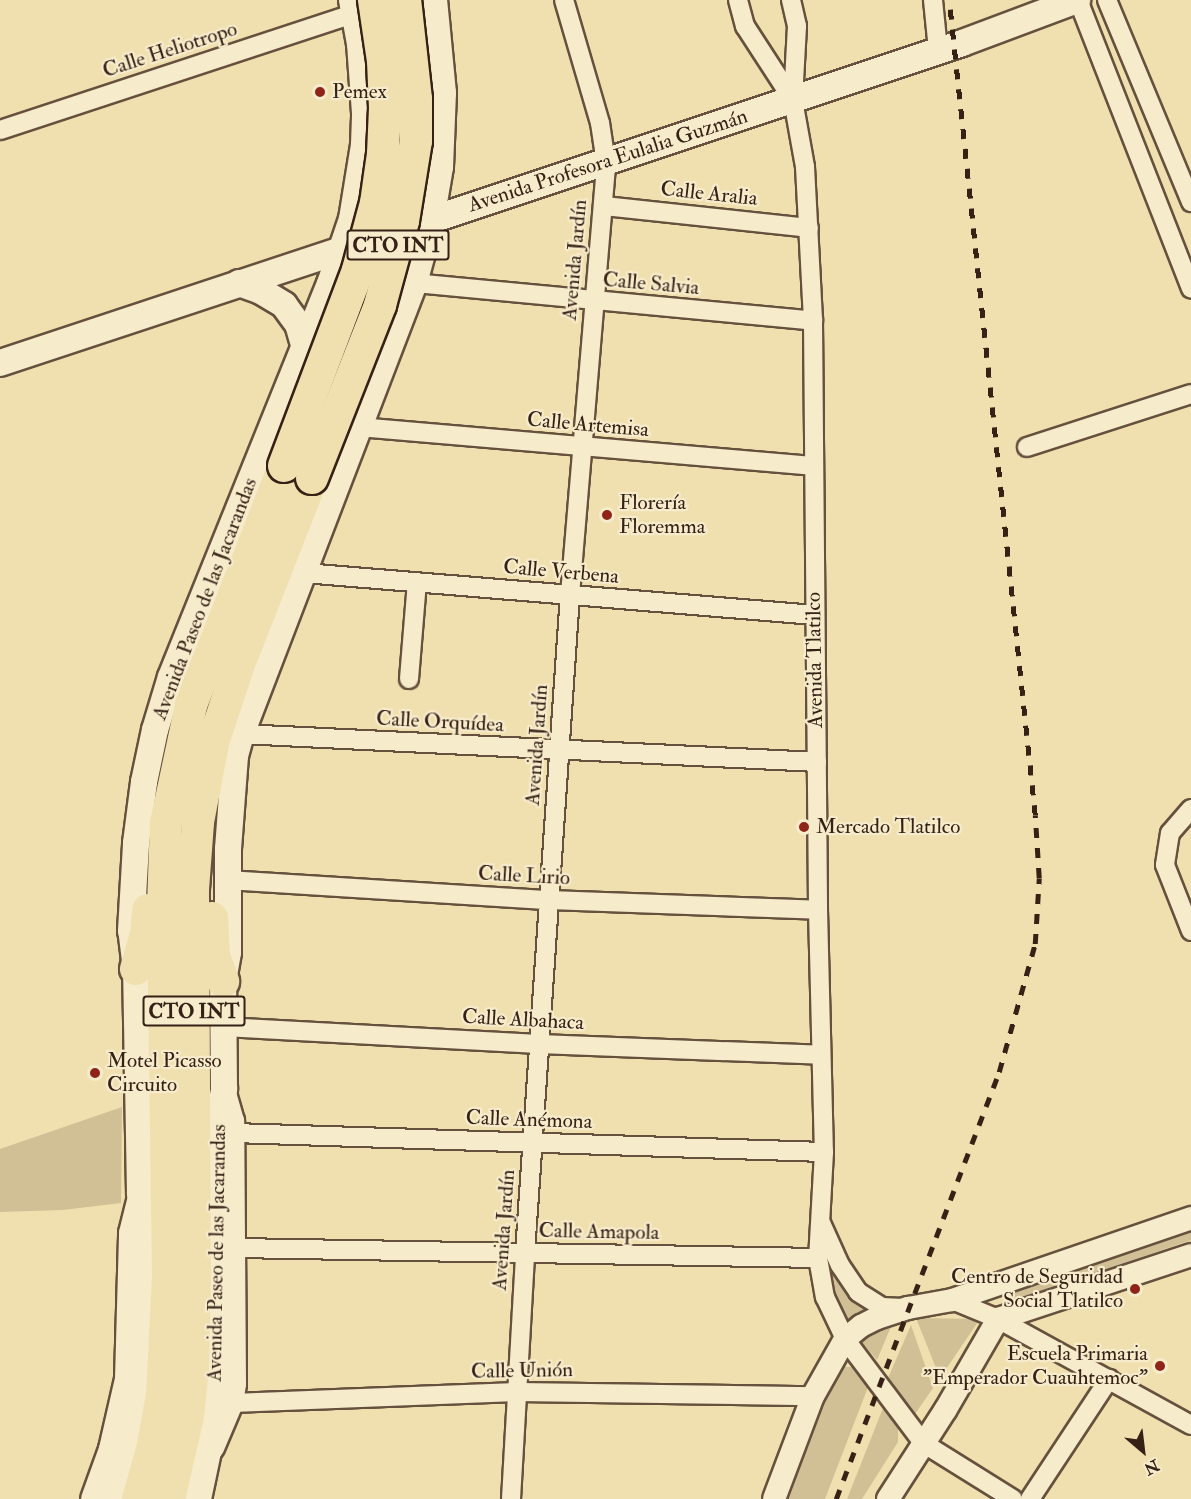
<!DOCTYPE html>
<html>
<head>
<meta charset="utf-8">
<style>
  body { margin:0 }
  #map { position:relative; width:1191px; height:1499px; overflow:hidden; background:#f1e0af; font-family:"IM FELL Double Pica",serif }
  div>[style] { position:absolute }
  .green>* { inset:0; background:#d1c095 }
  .roads { filter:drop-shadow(2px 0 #65513d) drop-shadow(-2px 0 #65513d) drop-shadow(0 2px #65513d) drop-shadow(0 -2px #65513d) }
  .minor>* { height:18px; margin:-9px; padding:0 9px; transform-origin:9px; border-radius:9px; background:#f6ebcb }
  .tertiary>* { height:22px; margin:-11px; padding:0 11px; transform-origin:11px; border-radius:11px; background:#f6ebcb }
  .secondary>* { height:26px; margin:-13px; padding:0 13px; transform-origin:13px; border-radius:13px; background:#f6ebcb }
  .motorway>* { height:32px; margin:-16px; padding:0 16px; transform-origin:16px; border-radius:16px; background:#f1e0af }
  .rail>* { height:4.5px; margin-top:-2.25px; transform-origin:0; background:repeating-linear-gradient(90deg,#362117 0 10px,transparent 0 20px) }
  .bridges { filter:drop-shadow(2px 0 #362117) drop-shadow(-2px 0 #362117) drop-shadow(0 2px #362117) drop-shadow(0 -2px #362117) }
  .motorway-bridge>* { height:32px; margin:-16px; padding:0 16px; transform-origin:16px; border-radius:16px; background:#f1e0af }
  .dots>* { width:16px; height:16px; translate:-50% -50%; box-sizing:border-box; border:3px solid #f6ebcb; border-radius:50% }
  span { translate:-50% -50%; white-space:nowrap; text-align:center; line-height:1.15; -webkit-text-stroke:4.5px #f6ebcb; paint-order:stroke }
  .shield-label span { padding:2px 4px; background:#f6ebcb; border:2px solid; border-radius:4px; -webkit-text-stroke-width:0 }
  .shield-label { font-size:20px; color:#362117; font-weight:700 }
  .street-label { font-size:21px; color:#362117 }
  .poi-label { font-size:21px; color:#362117 }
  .left { translate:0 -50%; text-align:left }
  .right { translate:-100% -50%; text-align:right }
  .north { position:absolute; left:1113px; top:1421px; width:60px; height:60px; -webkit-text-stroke:4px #f6ebcb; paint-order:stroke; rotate:152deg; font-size:16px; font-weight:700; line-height:24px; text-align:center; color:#362117 }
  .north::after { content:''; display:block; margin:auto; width:21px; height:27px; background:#362117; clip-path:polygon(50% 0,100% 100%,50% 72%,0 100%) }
</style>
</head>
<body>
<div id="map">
  <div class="green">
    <div style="clip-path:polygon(122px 1107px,121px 1203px,63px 1210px,0 1212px,0 1149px)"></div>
    <div style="clip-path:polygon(1191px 1227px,1191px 1240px,1014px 1301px,992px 1292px)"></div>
    <div style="clip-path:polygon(827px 1255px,848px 1290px,870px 1314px,851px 1325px,834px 1291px)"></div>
    <div style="clip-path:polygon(916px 1318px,980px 1319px,940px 1378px)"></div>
    <div style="clip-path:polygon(893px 1322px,877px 1360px,859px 1339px)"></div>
    <div style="clip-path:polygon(911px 1325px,933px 1388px,913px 1417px,888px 1378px)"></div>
    <div style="clip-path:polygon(843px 1367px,858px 1367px,870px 1382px,825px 1499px,787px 1499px,832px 1381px)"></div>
    <div style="clip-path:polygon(885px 1403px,898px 1420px,898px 1442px,862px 1499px,847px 1499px)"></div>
  </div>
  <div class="roads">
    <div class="minor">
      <div style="left:738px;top:0;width:27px;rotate:75deg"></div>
      <div style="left:745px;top:26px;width:88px;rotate:57deg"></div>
      <div style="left:791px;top:0;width:27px;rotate:77deg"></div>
      <div style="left:797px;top:26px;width:74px;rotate:93.1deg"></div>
      <div style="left:793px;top:100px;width:68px;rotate:79.8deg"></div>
      <div style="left:805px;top:167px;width:154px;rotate:87deg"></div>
      <div style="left:813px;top:321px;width:589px;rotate:89.51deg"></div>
      <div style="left:818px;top:910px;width:242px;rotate:88.6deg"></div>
      <div style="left:824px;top:1152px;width:106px;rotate:93.2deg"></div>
      <div style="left:818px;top:1258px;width:40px;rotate:80deg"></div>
      <div style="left:825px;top:1297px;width:47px;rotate:64.5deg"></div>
      <div style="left:845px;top:1339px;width:130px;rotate:53.1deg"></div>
      <div style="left:923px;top:1443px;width:106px;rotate:31.9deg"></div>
      <div style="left:933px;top:0;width:50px;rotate:84.3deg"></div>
      <div style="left:1078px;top:0;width:310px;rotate:68.6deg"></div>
      <div style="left:1107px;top:0;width:219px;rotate:67.4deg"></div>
      <div style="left:0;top:130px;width:374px;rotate:-18.2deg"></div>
      <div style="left:604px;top:206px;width:206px;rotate:6.1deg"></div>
      <div style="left:414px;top:283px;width:401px;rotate:5.4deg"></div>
      <div style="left:359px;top:427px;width:455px;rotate:4.9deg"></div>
      <div style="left:1027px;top:447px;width:172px;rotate:-17.9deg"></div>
      <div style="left:304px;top:573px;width:513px;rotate:4.7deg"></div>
      <div style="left:409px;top:679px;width:97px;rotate:-85.3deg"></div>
      <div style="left:241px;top:734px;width:577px;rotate:2.78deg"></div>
      <div style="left:1191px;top:809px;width:32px;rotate:131deg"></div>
      <div style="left:1170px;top:833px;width:32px;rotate:99deg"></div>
      <div style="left:1165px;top:865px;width:71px;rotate:68.5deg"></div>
      <div style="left:227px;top:880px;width:323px;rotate:3.6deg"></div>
      <div style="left:549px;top:900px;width:269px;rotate:2.1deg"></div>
      <div style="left:224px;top:1027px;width:315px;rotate:3.1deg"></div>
      <div style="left:539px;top:1044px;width:282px;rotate:2.2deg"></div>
      <div style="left:233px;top:1133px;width:591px;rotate:1.84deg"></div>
      <div style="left:821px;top:1223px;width:46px;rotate:65.7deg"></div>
      <div style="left:840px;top:1265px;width:32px;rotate:56deg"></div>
      <div style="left:858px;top:1292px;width:28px;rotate:32deg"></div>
      <div style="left:882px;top:1307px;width:21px;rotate:3deg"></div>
      <div style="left:235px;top:1248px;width:583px;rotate:0.98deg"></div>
      <div style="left:952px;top:1300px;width:50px;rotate:22.4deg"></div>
      <div style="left:998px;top:1319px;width:220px;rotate:28.8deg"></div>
      <div style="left:232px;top:1403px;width:285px;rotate:-2.2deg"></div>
      <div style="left:517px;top:1392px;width:296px;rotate:0.8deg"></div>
      <div style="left:511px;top:1499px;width:246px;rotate:-86.7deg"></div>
      <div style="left:525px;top:1253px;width:660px;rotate:-86.09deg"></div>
      <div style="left:570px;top:595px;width:433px;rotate:-85.2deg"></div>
      <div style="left:606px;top:163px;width:40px;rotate:-98.5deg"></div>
      <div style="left:600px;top:123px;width:128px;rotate:-106.3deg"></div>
      <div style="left:1030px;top:1499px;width:144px;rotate:-56.6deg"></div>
    </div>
    <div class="tertiary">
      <div style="left:213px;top:1448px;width:49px;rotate:-67.1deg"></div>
      <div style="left:232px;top:1403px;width:19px;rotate:-81deg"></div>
      <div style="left:235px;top:1384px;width:263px;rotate:-90.4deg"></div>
      <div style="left:233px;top:1121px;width:33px;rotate:-106deg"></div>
      <div style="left:92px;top:1499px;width:53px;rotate:-70.2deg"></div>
      <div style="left:110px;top:1449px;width:72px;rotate:-77.1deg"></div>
      <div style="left:126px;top:1379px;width:146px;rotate:-88.4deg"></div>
      <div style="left:130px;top:1233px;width:41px;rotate:-76deg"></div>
      <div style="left:774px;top:1499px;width:110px;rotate:-69.3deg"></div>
      <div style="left:813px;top:1396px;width:65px;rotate:-60.7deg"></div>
      <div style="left:845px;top:1339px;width:21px;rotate:-39deg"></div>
      <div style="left:861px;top:1326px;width:18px;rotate:-27deg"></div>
      <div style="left:877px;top:1318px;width:33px;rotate:-18deg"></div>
      <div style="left:908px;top:1308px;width:45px;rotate:-10.3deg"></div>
      <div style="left:952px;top:1300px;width:253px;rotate:-18.9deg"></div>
      <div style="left:888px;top:1499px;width:107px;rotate:-57.2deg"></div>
      <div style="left:946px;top:1409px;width:104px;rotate:-60deg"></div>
      <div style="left:998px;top:1319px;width:203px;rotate:-18.3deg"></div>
    </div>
    <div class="secondary">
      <div style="left:419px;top:224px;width:572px;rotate:-18.43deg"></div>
      <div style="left:962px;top:43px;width:123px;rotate:-20.5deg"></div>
      <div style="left:239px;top:283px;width:23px;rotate:20deg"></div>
      <div style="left:261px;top:291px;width:27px;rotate:31deg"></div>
      <div style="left:284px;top:305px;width:24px;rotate:54deg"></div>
      <div style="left:298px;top:324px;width:25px;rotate:74deg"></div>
      <div style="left:0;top:363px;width:372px;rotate:-18.3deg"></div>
      <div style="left:110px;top:1499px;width:83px;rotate:-74deg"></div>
      <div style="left:133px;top:1419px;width:38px;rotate:-79deg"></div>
      <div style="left:140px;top:1382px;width:48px;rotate:-84.1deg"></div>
      <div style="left:145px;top:1334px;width:103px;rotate:-88.3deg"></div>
      <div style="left:148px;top:1231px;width:39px;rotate:-102deg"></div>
      <div style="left:140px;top:1193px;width:224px;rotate:-91deg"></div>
      <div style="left:136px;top:969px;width:38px;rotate:-97deg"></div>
      <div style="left:131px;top:931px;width:88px;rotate:-86.7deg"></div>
      <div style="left:136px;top:843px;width:62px;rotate:-82.5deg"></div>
      <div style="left:144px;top:782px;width:53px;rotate:-78.1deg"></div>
      <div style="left:155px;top:730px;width:55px;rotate:-73.2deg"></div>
      <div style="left:171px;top:677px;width:424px;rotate:-68deg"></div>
      <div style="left:330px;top:284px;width:69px;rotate:-71.3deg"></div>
      <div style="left:352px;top:219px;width:75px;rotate:-80.8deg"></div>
      <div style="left:364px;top:145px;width:32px;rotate:-88deg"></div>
      <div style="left:365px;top:113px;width:69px;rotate:-94.1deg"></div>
      <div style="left:360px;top:44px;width:45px;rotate:-100.3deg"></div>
      <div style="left:198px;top:1499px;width:53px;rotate:-78.1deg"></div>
      <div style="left:209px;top:1447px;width:58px;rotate:-83.1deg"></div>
      <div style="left:216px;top:1389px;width:67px;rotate:-87.4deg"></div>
      <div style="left:219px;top:1322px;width:201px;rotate:-90.3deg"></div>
      <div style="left:218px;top:1121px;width:33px;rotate:-79deg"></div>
      <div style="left:224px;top:1089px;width:108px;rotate:-90.5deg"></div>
      <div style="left:223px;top:981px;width:29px;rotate:-80deg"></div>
      <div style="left:228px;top:952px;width:103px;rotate:-90deg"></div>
      <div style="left:228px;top:849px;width:93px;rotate:-85.7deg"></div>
      <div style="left:235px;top:756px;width:23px;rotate:-75deg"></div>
      <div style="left:241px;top:734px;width:483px;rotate:-69deg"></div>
      <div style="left:414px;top:283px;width:65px;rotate:-74.9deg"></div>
      <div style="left:431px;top:220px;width:54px;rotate:-80.4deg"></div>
      <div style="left:440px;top:167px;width:74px;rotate:-87.7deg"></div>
      <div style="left:443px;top:93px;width:93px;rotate:-95.5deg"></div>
    </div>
    <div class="motorway">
      <div style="left:212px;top:918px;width:38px;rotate:87deg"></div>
      <div style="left:214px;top:956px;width:27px;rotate:70deg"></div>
      <div style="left:136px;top:969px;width:35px;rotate:-74deg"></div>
      <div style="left:146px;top:935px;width:25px;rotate:-85deg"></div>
      <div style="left:138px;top:1499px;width:51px;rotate:-74.1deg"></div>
      <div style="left:152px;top:1450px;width:56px;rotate:-79.7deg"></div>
      <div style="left:162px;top:1395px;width:118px;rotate:-87.1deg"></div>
      <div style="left:168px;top:1277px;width:370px;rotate:-90.8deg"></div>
      <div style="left:163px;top:907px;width:84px;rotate:-88deg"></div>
      <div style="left:166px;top:823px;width:121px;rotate:-78deg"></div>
      <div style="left:191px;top:705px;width:256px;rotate:-68.7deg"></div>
      <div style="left:169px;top:1499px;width:85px;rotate:-77.1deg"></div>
      <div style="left:188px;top:1416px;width:48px;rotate:-84.1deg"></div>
      <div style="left:193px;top:1368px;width:86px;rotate:-88.7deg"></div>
      <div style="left:195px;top:1282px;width:393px;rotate:-90.3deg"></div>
      <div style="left:193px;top:889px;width:67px;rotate:-85.7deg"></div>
      <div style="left:198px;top:822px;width:80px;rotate:-79.2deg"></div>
      <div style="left:213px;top:743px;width:80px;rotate:-71.8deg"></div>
      <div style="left:238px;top:667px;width:203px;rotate:-68.6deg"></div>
    </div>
  </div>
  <div class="rail">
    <div style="left:836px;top:1499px;width:457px;rotate:-69.1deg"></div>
    <div style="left:999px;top:1072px;width:133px;rotate:-74.3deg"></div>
    <div style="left:1035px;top:944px;width:66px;rotate:-86.5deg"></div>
    <div style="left:1039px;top:878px;width:63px;rotate:-93.6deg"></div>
    <div style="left:1035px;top:815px;width:820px;rotate:-96.02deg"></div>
  </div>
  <div class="bridges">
    <div class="motorway-bridge">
      <div style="left:284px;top:466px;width:210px;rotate:-69.3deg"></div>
      <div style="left:358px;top:270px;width:69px;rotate:-75deg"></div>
      <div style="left:376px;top:203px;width:49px;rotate:-81.9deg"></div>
      <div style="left:383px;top:154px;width:46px;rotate:-87.5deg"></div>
      <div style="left:385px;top:108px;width:47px;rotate:-92.4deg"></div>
      <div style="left:383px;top:61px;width:62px;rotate:-98.4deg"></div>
      <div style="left:312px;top:478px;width:186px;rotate:-68.5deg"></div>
      <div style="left:380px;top:305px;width:87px;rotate:-74.7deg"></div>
      <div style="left:403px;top:221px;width:81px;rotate:-80.8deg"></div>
      <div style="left:416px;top:141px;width:42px;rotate:-90deg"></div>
      <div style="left:416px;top:99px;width:100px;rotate:-96.3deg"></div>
    </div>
  </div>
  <div class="dots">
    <div style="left:320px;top:92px;background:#8f2418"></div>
    <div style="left:607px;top:515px;background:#8f2418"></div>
    <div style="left:804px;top:827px;background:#8f2418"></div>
    <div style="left:95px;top:1073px;background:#8f2418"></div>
    <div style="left:1135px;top:1289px;background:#8f2418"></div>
    <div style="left:1160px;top:1366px;background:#8f2418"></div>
  </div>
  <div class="shield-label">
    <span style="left:398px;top:245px">CTO INT</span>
    <span style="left:194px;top:1011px">CTO INT</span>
  </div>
  <div class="street-label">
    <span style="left:170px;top:50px;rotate:-18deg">Calle Heliotropo</span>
    <span style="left:608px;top:161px;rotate:-18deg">Avenida Profesora Eulalia Guzmán</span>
    <span style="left:709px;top:194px;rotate:6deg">Calle Aralia</span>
    <span style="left:575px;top:260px;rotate:-85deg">Avenida Jardín</span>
    <span style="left:651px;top:284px;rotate:5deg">Calle Salvia</span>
    <span style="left:588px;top:425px;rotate:5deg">Calle Artemisa</span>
    <span style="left:561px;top:572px;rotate:5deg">Calle Verbena</span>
    <span style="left:205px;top:599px;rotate:-69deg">Avenida Paseo de las Jacarandas</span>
    <span style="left:815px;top:660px;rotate:-91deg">Avenida Tlatilco</span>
    <span style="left:440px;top:722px;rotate:3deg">Calle Orquídea</span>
    <span style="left:537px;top:745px;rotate:-86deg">Avenida Jardín</span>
    <span style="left:524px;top:876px;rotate:3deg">Calle Lirio</span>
    <span style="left:523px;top:1020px;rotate:3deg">Calle Albahaca</span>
    <span style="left:529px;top:1120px;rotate:2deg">Calle Anémona</span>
    <span style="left:504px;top:1230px;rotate:-86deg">Avenida Jardín</span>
    <span style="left:599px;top:1232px;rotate:1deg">Calle Amapola</span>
    <span style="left:217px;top:1253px;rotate:-89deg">Avenida Paseo de las Jacarandas</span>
    <span style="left:522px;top:1371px;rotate:-1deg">Calle Unión</span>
  </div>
  <div class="poi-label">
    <span class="left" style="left:332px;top:92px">Pemex</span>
    <span class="left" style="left:619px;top:515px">Florería<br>Floremma</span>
    <span class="left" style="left:816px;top:827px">Mercado Tlatilco</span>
    <span class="left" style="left:107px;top:1073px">Motel Picasso<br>Circuito</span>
    <span class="right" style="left:1123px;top:1289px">Centro de Seguridad<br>Social Tlatilco</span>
    <span class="right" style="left:1148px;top:1366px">Escuela Primaria<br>"Emperador Cuauhtemoc"</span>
  </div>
  <div class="north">N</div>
</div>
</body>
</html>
